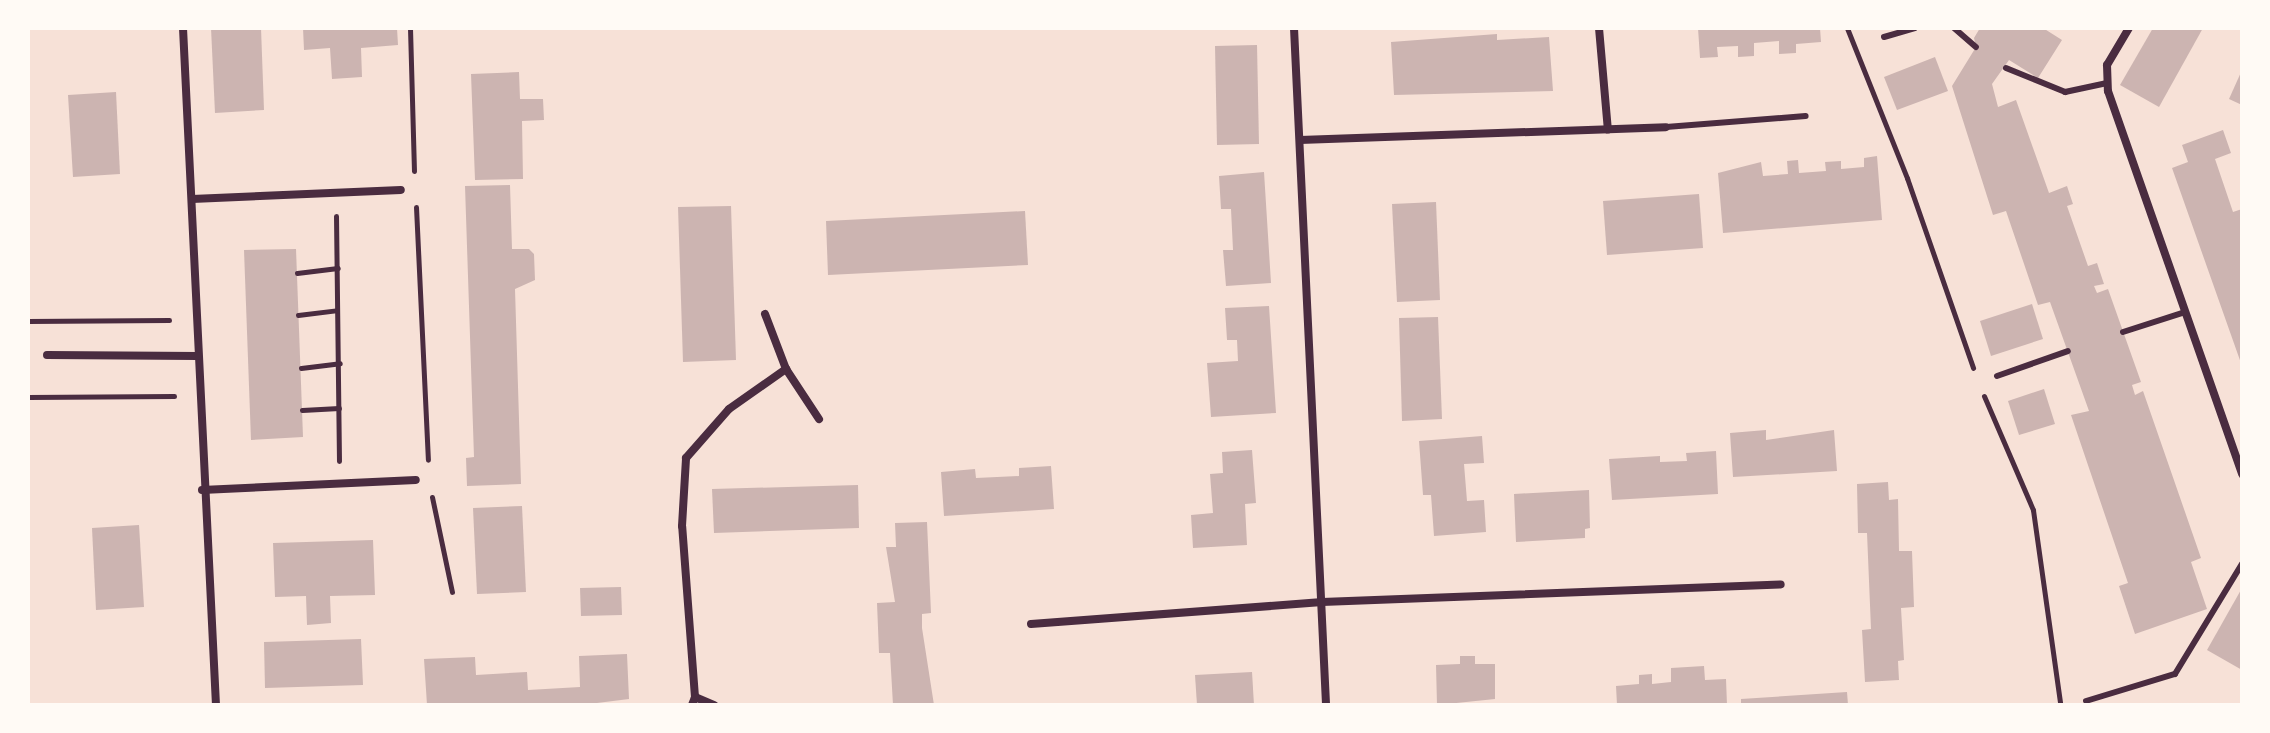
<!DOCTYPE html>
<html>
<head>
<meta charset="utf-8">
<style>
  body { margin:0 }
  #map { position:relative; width:2270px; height:733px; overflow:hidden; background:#f7e1d7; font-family:"PT Sans Narrow",sans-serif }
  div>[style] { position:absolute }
  .building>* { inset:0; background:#ccb4b1 }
  .path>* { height:5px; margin:-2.5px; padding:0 2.5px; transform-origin:2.5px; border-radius:2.5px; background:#4a2c40 }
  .service>* { height:6px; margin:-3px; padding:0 3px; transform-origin:3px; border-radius:3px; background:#4a2c40 }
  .minor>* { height:8px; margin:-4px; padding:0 4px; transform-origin:4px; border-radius:4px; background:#4a2c40 }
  span { translate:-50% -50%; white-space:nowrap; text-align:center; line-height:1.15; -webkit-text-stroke:7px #fffaf5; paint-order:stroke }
  .frame { position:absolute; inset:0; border:30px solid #fffaf5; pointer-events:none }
</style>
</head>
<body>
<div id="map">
  <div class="building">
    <div style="clip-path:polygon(211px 28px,261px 28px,264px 110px,215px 113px)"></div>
    <div style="clip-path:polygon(303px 28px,397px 28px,398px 45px,361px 48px,362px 77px,332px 79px,330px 48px,304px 50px)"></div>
    <div style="clip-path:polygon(1698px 28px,1820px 28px,1821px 42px,1796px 44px,1796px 53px,1779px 54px,1779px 41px,1754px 43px,1754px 56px,1738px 57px,1738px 46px,1717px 47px,1718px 57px,1700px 58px)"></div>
    <div style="clip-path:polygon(1980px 28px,2043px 28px,2062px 40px,2038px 78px,2009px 60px,1992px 84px,1998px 107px,2016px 100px,2049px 193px,2067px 186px,2073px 204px,2067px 206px,2088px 266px,2097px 263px,2104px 284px,2094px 286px,2097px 293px,2108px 289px,2141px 382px,2132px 385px,2135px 395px,2143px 391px,2201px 558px,2191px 562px,2207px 609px,2135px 634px,2119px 586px,2128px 583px,2071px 415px,2089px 411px,2050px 302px,2038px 305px,2006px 211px,1993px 215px,1952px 86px,1976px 47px,1974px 38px)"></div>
    <div style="clip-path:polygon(2153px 28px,2203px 28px,2159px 107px,2120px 85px)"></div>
    <div style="clip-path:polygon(1497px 34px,1497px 40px,1549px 37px,1553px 91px,1394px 95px,1391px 42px)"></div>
    <div style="clip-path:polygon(1257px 45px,1259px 144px,1217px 145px,1215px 46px)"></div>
    <div style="clip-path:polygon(1935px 57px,1948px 91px,1897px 110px,1884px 77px)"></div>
    <div style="clip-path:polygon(2242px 70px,2242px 105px,2229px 99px)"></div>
    <div style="clip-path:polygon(519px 72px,520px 99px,543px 99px,544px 120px,522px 121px,523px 179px,475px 180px,471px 74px)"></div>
    <div style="clip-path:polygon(116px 92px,120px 174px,73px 177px,68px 95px)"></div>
    <div style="clip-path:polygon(2223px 130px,2231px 153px,2215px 159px,2233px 212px,2242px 209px,2242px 366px,2172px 168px,2188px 162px,2182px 145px)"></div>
    <div style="clip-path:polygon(1877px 156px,1882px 220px,1723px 233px,1718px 173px,1761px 162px,1763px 176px,1788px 174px,1787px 161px,1798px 160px,1799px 173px,1826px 171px,1825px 162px,1841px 161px,1841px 169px,1864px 167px,1864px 158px)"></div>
    <div style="clip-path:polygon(1264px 172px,1271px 283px,1226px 286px,1223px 250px,1233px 250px,1231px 209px,1221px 209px,1219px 176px)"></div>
    <div style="clip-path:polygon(510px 185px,512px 249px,529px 249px,534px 254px,535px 280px,515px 289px,521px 484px,467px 486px,466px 458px,474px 457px,465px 186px)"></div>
    <div style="clip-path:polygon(1699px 194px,1703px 248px,1607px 255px,1603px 201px)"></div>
    <div style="clip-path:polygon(1436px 202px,1440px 300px,1397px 302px,1392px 204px)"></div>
    <div style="clip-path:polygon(731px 206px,736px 360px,683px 362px,678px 207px)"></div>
    <div style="clip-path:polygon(1025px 211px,1028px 265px,828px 275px,826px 221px)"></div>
    <div style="clip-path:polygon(296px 249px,303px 437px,251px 440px,244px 250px)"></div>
    <div style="clip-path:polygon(2032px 304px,2043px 339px,1991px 356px,1980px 321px)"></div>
    <div style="clip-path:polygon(1269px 306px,1276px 413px,1211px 417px,1207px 363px,1238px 361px,1237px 340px,1227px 340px,1225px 308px)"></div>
    <div style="clip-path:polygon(1438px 317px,1442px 419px,1402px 421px,1399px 318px)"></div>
    <div style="clip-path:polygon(2044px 389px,2055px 424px,2019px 435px,2008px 401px)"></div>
    <div style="clip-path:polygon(1766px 430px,1766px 440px,1834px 430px,1837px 471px,1733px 477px,1730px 433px)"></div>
    <div style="clip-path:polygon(1482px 436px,1484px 463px,1464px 464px,1467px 501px,1484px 500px,1486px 532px,1434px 536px,1431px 495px,1423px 495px,1419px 441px)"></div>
    <div style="clip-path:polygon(1252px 450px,1256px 503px,1245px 504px,1247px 545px,1193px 548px,1191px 515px,1213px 513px,1210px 474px,1223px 473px,1222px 452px)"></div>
    <div style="clip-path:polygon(1716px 451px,1718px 494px,1612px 500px,1609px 459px,1660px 456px,1660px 462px,1687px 461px,1686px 453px)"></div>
    <div style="clip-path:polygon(1051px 466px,1054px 509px,944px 516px,941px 472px,975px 469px,976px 478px,1019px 476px,1019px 468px)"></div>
    <div style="clip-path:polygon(1888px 482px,1889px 500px,1898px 499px,1899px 551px,1912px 551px,1914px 607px,1901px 608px,1904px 660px,1898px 661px,1899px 680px,1865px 682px,1862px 630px,1871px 629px,1867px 533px,1858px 533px,1857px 484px)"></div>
    <div style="clip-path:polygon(858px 485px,859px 528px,714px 533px,712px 489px)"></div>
    <div style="clip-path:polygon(1589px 490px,1590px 528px,1585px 529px,1585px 538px,1516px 542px,1514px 494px)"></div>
    <div style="clip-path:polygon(522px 506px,526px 592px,477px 594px,473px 508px)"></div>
    <div style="clip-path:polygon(927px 522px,931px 613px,922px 614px,922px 628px,934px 705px,893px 705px,890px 653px,879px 653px,877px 603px,895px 602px,886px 547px,896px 547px,895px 523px)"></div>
    <div style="clip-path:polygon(139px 525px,144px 607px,96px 610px,92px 528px)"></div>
    <div style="clip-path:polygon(373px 540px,375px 595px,330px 596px,331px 623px,307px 625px,306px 596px,275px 597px,273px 543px)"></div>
    <div style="clip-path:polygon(621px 587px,622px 615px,581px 616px,580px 588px)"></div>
    <div style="clip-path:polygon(2242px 588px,2242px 670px,2207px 650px)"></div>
    <div style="clip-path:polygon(361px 639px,363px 685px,265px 688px,264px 642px)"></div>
    <div style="clip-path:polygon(627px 654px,629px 699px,581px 705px,427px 705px,424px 659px,475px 657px,476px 675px,527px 672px,528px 690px,580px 687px,579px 656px)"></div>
    <div style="clip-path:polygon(1460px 656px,1475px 656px,1475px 664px,1495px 664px,1495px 699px,1437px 705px,1436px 665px,1460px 664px)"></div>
    <div style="clip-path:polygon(1704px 666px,1705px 680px,1726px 679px,1727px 705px,1617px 705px,1616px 686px,1639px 684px,1639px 675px,1652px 674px,1652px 684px,1671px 682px,1671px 668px)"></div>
    <div style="clip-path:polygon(1252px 672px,1254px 705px,1197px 705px,1195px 675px)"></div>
    <div style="clip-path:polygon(1847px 692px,1848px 705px,1741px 705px,1741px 699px)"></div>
  </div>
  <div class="path">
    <div style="left:410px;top:28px;width:143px;rotate:88.4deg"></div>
    <div style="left:1847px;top:28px;width:162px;rotate:68.2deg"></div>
    <div style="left:1907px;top:178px;width:201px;rotate:70.8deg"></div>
    <div style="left:416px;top:207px;width:253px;rotate:87.3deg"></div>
    <div style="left:336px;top:216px;width:245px;rotate:89.3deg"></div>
    <div style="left:297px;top:273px;width:41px;rotate:-7deg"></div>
    <div style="left:298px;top:315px;width:38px;rotate:-7deg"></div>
    <div style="left:28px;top:321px;width:141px;rotate:-0.4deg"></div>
    <div style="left:301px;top:368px;width:39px;rotate:-7deg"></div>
    <div style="left:1984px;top:396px;width:124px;rotate:66.7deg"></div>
    <div style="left:2033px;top:510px;width:194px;rotate:82deg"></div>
    <div style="left:28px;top:397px;width:146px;rotate:-0.4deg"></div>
    <div style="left:302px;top:410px;width:37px;rotate:-3deg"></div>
    <div style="left:432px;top:497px;width:97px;rotate:78.1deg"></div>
  </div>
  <div class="service">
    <div style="left:1954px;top:28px;width:29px;rotate:41deg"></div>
    <div style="left:1884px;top:37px;width:32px;rotate:-16deg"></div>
    <div style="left:2006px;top:68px;width:64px;rotate:22.1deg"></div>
    <div style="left:2065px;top:92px;width:43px;rotate:-12.1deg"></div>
    <div style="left:1666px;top:127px;width:140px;rotate:-4.5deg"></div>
    <div style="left:2123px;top:332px;width:65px;rotate:-17.9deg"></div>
    <div style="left:1997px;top:376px;width:75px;rotate:-19.4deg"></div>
    <div style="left:2086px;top:701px;width:93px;rotate:-16.9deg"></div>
    <div style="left:2175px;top:674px;width:129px;rotate:-58.7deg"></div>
  </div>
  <div class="minor">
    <div style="left:183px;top:28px;width:678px;rotate:87.21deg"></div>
    <div style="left:1294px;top:28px;width:678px;rotate:87.29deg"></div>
    <div style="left:1599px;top:28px;width:102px;rotate:85deg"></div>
    <div style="left:2129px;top:28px;width:43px;rotate:120.7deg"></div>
    <div style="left:2107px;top:65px;width:26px;rotate:88deg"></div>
    <div style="left:2108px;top:91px;width:406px;rotate:70.7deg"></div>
    <div style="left:1300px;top:140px;width:366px;rotate:-2deg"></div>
    <div style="left:192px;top:199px;width:209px;rotate:-2.5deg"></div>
    <div style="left:765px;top:314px;width:59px;rotate:69.1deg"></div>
    <div style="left:786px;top:369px;width:60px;rotate:56.6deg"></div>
    <div style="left:47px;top:355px;width:151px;rotate:0.4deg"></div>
    <div style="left:202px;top:490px;width:214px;rotate:-2.7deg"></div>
    <div style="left:1031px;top:624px;width:292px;rotate:-4.3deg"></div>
    <div style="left:1322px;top:602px;width:459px;rotate:-2.2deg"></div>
    <div style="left:695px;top:697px;width:21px;rotate:23deg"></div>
    <div style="left:692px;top:705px;width:9px;rotate:-69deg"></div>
    <div style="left:695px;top:697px;width:171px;rotate:-94.3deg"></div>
    <div style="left:682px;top:526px;width:68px;rotate:-86.6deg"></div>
    <div style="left:686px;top:458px;width:65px;rotate:-48.7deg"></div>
    <div style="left:729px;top:409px;width:70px;rotate:-35.1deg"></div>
  </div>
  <div class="frame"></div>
</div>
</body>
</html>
